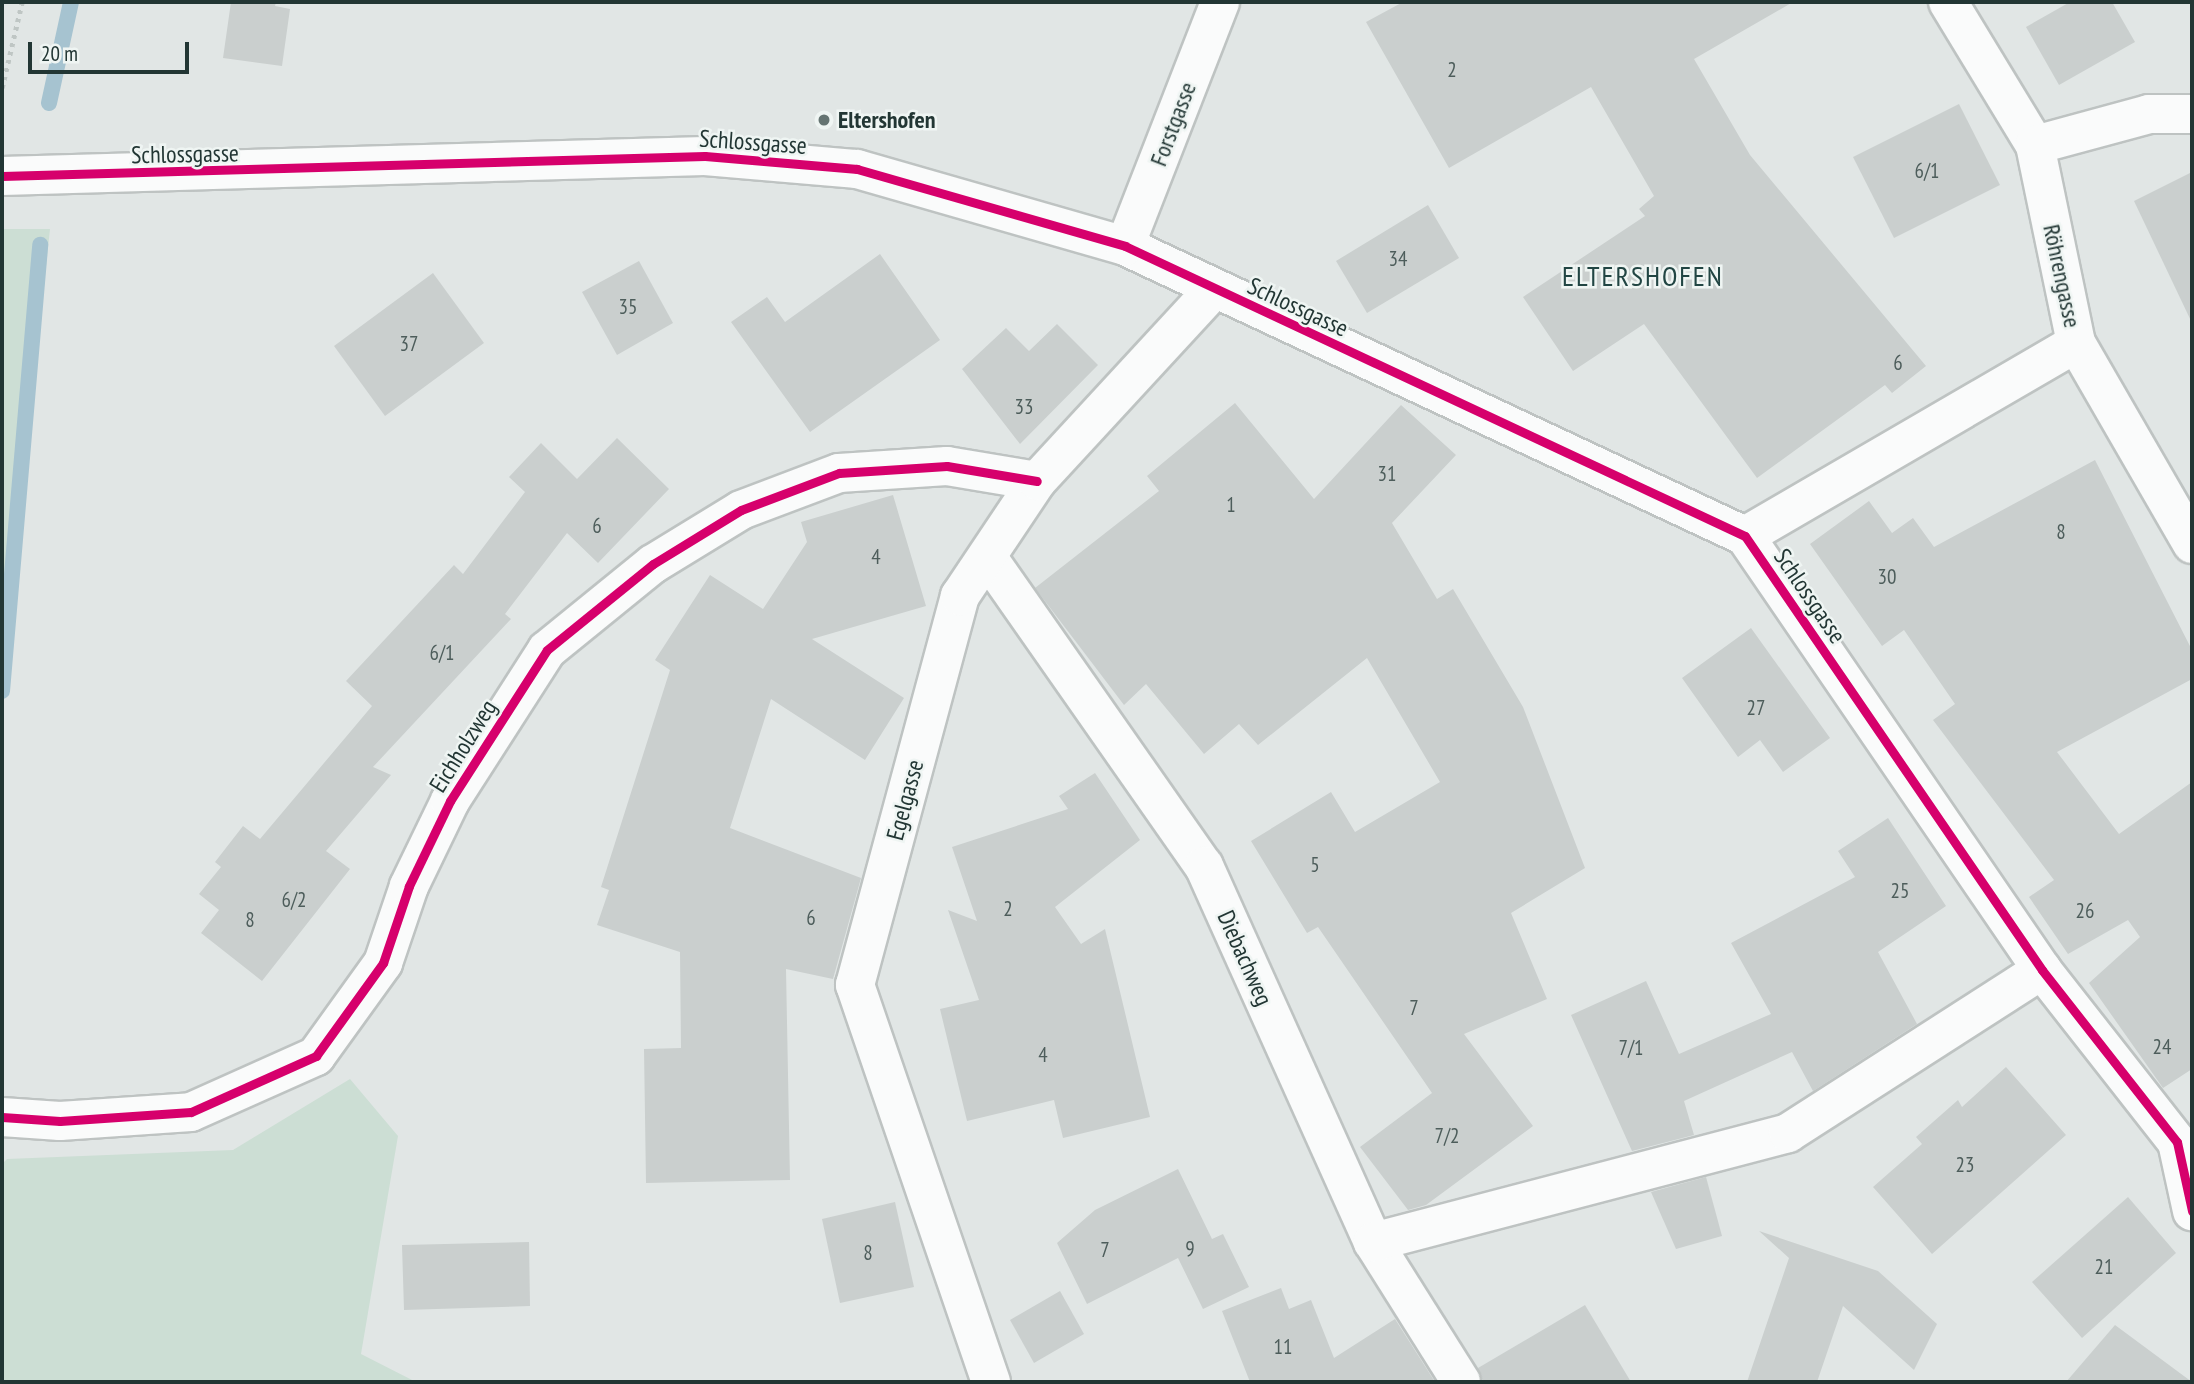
<!DOCTYPE html>
<html>
<head>
<meta charset="utf-8">
<style>
  body { margin:0 }
  #map { position:relative; width:2194px; height:1384px; overflow:hidden; background:#e1e6e5; font-family:"PT Sans Narrow",sans-serif }
  div>[style] { position:absolute }
  .green>* { inset:0; background:#ccded4 }
  .stream>* { height:16px; margin:-8px; padding:0 8px; transform-origin:8px; border-radius:8px; background:#a6c3d0 }
  .building>* { inset:0; background:#cacfce }
  .path>* { height:4.5px; margin-top:-2.25px; transform-origin:0; background:repeating-linear-gradient(90deg,#bfc6c4 0 3.5px,transparent 0 8.5px) }
  .roads { filter:drop-shadow(2px 0 #bec3c2) drop-shadow(-2px 0 #bec3c2) drop-shadow(0 2px #bec3c2) drop-shadow(0 -2px #bec3c2) }
  .street>* { height:38px; margin:-19px; padding:0 19px; transform-origin:19px; border-radius:19px; background:#fafbfb }
  .secondary>* { height:38px; margin:-19px; padding:0 19px; transform-origin:19px; border-radius:19px; background:#fafbfb }
  .cycleway>* { height:9px; margin:-4.5px; padding:0 4.5px; transform-origin:4.5px; border-radius:4.5px; background:#d6006c }
  .dots>* { width:19px; height:19px; translate:-50% -50%; box-sizing:border-box; border:4px solid #eff5f3; border-radius:50% }
  span { translate:-50% -50%; white-space:nowrap; text-align:center; line-height:1.15; -webkit-text-stroke:5px #eff5f3; paint-order:stroke }
  .number-label { font-size:21px; color:#4d5d5b }
  .number-label span { -webkit-text-stroke-width:0 }
  .poi-label { font-size:24px; color:#223634; font-weight:700 }
  .left { translate:0 -50%; text-align:left }
  .street-label { font-size:24px; color:#223634 }
  .quarter-label { font-size:28px; color:#214543; letter-spacing:2px }
  .frame { position:absolute; inset:0; border:4px solid #223634; pointer-events:none }
  .scale { position:absolute; left:28px; top:42px; width:161px; height:32px; box-sizing:border-box; border:4px solid #223634; border-top:0; padding-left:9px; font-size:21px; line-height:24px; white-space:nowrap; color:#223634; -webkit-text-stroke:5px #eff5f3; paint-order:stroke }
</style>
</head>
<body>
<div id="map">
  <div class="green">
    <div style="clip-path:polygon(2px 229px,50px 229px,2px 677px)"></div>
    <div style="clip-path:polygon(350px 1079px,398px 1136px,361px 1354px,416px 1382px,2px 1382px,2px 1164px,7px 1159px,233px 1150px)"></div>
  </div>
  <div class="stream">
    <div style="left:49px;top:103px;width:103px;rotate:-77.7deg"></div>
    <div style="left:2px;top:691px;width:448px;rotate:-85.1deg"></div>
  </div>
  <div class="building">
    <div style="clip-path:polygon(231px 2px,276px 2px,275px 6px,290px 9px,282px 66px,223px 58px)"></div>
    <div style="clip-path:polygon(1403px 2px,1793px 2px,1694px 59px,1750px 155px,1926px 366px,1892px 393px,1885px 385px,1757px 478px,1644px 324px,1573px 371px,1523px 297px,1645px 216px,1639px 209px,1654px 196px,1591px 87px,1449px 168px,1366px 22px)"></div>
    <div style="clip-path:polygon(2070px 2px,2112px 2px,2135px 42px,2059px 85px,2026px 27px)"></div>
    <div style="clip-path:polygon(1959px 104px,2000px 185px,1894px 238px,1853px 157px)"></div>
    <div style="clip-path:polygon(2192px 172px,2192px 323px,2134px 201px)"></div>
    <div style="clip-path:polygon(1428px 205px,1459px 258px,1367px 313px,1336px 261px)"></div>
    <div style="clip-path:polygon(880px 254px,940px 340px,810px 432px,731px 322px,767px 297px,785px 322px)"></div>
    <div style="clip-path:polygon(639px 261px,673px 323px,617px 355px,582px 292px)"></div>
    <div style="clip-path:polygon(433px 273px,484px 343px,385px 416px,334px 346px)"></div>
    <div style="clip-path:polygon(1057px 324px,1098px 365px,1020px 444px,962px 369px,1006px 328px,1029px 351px)"></div>
    <div style="clip-path:polygon(1235px 403px,1314px 499px,1401px 405px,1456px 455px,1392px 523px,1437px 599px,1453px 589px,1523px 707px,1585px 868px,1511px 913px,1547px 999px,1464px 1034px,1533px 1126px,1426px 1205px,1408px 1210px,1360px 1147px,1432px 1093px,1318px 927px,1307px 933px,1251px 841px,1331px 792px,1355px 832px,1440px 782px,1367px 658px,1258px 745px,1239px 724px,1204px 754px,1146px 684px,1124px 705px,1035px 588px,1159px 491px,1147px 476px)"></div>
    <div style="clip-path:polygon(617px 438px,669px 489px,598px 563px,567px 533px,505px 614px,511px 619px,373px 767px,391px 775px,326px 851px,350px 869px,262px 981px,201px 933px,219px 910px,199px 894px,221px 867px,215px 862px,243px 826px,260px 839px,372px 706px,346px 681px,454px 565px,463px 574px,525px 492px,509px 477px,541px 443px,577px 479px)"></div>
    <div style="clip-path:polygon(2095px 460px,2192px 650px,2192px 679px,2057px 752px,2119px 834px,2192px 782px,2192px 1069px,2163px 1088px,2089px 983px,2140px 937px,2128px 920px,2068px 954px,2029px 897px,2054px 880px,1933px 720px,1955px 704px,1904px 630px,1882px 646px,1810px 544px,1869px 501px,1892px 533px,1913px 518px,1934px 547px)"></div>
    <div style="clip-path:polygon(893px 495px,926px 606px,812px 639px,904px 698px,865px 760px,771px 699px,730px 828px,861px 878px,833px 979px,786px 969px,790px 1180px,646px 1183px,644px 1049px,681px 1048px,680px 952px,597px 925px,609px 890px,601px 887px,670px 670px,655px 660px,710px 575px,763px 609px,807px 542px,801px 522px)"></div>
    <div style="clip-path:polygon(1751px 628px,1830px 738px,1783px 772px,1760px 740px,1738px 757px,1682px 678px)"></div>
    <div style="clip-path:polygon(1095px 773px,1140px 840px,1055px 907px,1081px 944px,1105px 929px,1150px 1117px,1063px 1138px,1054px 1100px,967px 1121px,940px 1009px,979px 1000px,948px 910px,977px 921px,952px 847px,1068px 809px,1059px 796px)"></div>
    <div style="clip-path:polygon(1888px 818px,1946px 906px,1878px 952px,1917px 1024px,1813px 1091px,1792px 1052px,1684px 1101px,1694px 1135px,1632px 1151px,1571px 1015px,1646px 981px,1679px 1054px,1771px 1014px,1731px 943px,1855px 877px,1838px 851px)"></div>
    <div style="clip-path:polygon(2006px 1067px,2066px 1135px,1932px 1254px,1873px 1187px,1922px 1144px,1916px 1137px,1958px 1100px,1962px 1107px)"></div>
    <div style="clip-path:polygon(1178px 1169px,1212px 1239px,1223px 1234px,1249px 1287px,1203px 1309px,1178px 1258px,1087px 1304px,1057px 1243px,1095px 1210px)"></div>
    <div style="clip-path:polygon(1706px 1177px,1722px 1236px,1676px 1249px,1651px 1192px)"></div>
    <div style="clip-path:polygon(2128px 1197px,2176px 1253px,2082px 1338px,2032px 1282px)"></div>
    <div style="clip-path:polygon(895px 1202px,914px 1287px,840px 1303px,822px 1219px)"></div>
    <div style="clip-path:polygon(1759px 1231px,1878px 1271px,1937px 1324px,1914px 1370px,1843px 1306px,1817px 1382px,1747px 1382px,1789px 1258px)"></div>
    <div style="clip-path:polygon(529px 1242px,530px 1306px,404px 1310px,402px 1245px)"></div>
    <div style="clip-path:polygon(1281px 1288px,1289px 1309px,1311px 1300px,1334px 1358px,1395px 1319px,1435px 1382px,1250px 1382px,1222px 1311px)"></div>
    <div style="clip-path:polygon(1060px 1291px,1084px 1334px,1034px 1363px,1010px 1320px)"></div>
    <div style="clip-path:polygon(1585px 1305px,1631px 1382px,1483px 1382px,1478px 1368px)"></div>
    <div style="clip-path:polygon(2115px 1325px,2192px 1382px,2066px 1382px)"></div>
  </div>
  <div class="path">
    <div style="left:2px;top:88px;width:88px;rotate:-76.9deg"></div>
  </div>
  <div class="roads">
    <div class="street">
      <div style="left:1948px;top:2px;width:167px;rotate:58.7deg"></div>
      <div style="left:2035px;top:145px;width:202px;rotate:78.3deg"></div>
      <div style="left:2076px;top:343px;width:232px;rotate:60deg"></div>
      <div style="left:2035px;top:145px;width:118px;rotate:-15.2deg"></div>
      <div style="left:2149px;top:114px;width:43px"></div>
      <div style="left:1125px;top:246px;width:684px;rotate:25.07deg"></div>
      <div style="left:1745px;top:536px;width:526px;rotate:55.61deg"></div>
      <div style="left:2042px;top:970px;width:219px;rotate:51.9deg"></div>
      <div style="left:2177px;top:1142px;width:71px;rotate:77.7deg"></div>
      <div style="left:1745px;top:536px;width:383px;rotate:-30.2deg"></div>
      <div style="left:988px;top:558px;width:376px;rotate:55deg"></div>
      <div style="left:1204px;top:866px;width:412px;rotate:65.8deg"></div>
      <div style="left:1373px;top:1242px;width:165px;rotate:57.8deg"></div>
      <div style="left:2px;top:1117px;width:58px;rotate:3.9deg"></div>
      <div style="left:60px;top:1121px;width:131px;rotate:-3.9deg"></div>
      <div style="left:191px;top:1112px;width:137px;rotate:-24.1deg"></div>
      <div style="left:316px;top:1056px;width:115px;rotate:-54.2deg"></div>
      <div style="left:383px;top:963px;width:81px;rotate:-71.3deg"></div>
      <div style="left:409px;top:886px;width:94px;rotate:-64.2deg"></div>
      <div style="left:450px;top:801px;width:179px;rotate:-57.3deg"></div>
      <div style="left:547px;top:650px;width:136px;rotate:-39.1deg"></div>
      <div style="left:653px;top:564px;width:103px;rotate:-31.5deg"></div>
      <div style="left:741px;top:510px;width:105px;rotate:-20.7deg"></div>
      <div style="left:839px;top:473px;width:108px;rotate:-3.7deg"></div>
      <div style="left:947px;top:466px;width:91px;rotate:9.5deg"></div>
      <div style="left:1373px;top:1242px;width:429px;rotate:-14.7deg"></div>
      <div style="left:1788px;top:1133px;width:302px;rotate:-32.7deg"></div>
      <div style="left:991px;top:1382px;width:420px;rotate:-108.9deg"></div>
      <div style="left:855px;top:985px;width:403px;rotate:-74.9deg"></div>
      <div style="left:960px;top:596px;width:138px;rotate:-56.2deg"></div>
      <div style="left:1037px;top:481px;width:261px;rotate:-47.3deg"></div>
    </div>
    <div class="secondary">
      <div style="left:2px;top:176px;width:703px;rotate:-1.63deg"></div>
      <div style="left:705px;top:156px;width:153px;rotate:4.9deg"></div>
      <div style="left:857px;top:169px;width:279px;rotate:16deg"></div>
      <div style="left:1125px;top:246px;width:262px;rotate:-68.7deg"></div>
    </div>
  </div>
  <div class="cycleway">
    <div style="left:2px;top:176px;width:703px;rotate:-1.63deg"></div>
    <div style="left:705px;top:156px;width:153px;rotate:4.9deg"></div>
    <div style="left:857px;top:169px;width:279px;rotate:16deg"></div>
    <div style="left:1125px;top:246px;width:684px;rotate:25.07deg"></div>
    <div style="left:1745px;top:536px;width:526px;rotate:55.61deg"></div>
    <div style="left:2042px;top:970px;width:219px;rotate:51.9deg"></div>
    <div style="left:2177px;top:1142px;width:71px;rotate:77.7deg"></div>
    <div style="left:2px;top:1117px;width:58px;rotate:3.9deg"></div>
    <div style="left:60px;top:1121px;width:131px;rotate:-3.9deg"></div>
    <div style="left:191px;top:1112px;width:137px;rotate:-24.1deg"></div>
    <div style="left:316px;top:1056px;width:115px;rotate:-54.2deg"></div>
    <div style="left:383px;top:963px;width:81px;rotate:-71.3deg"></div>
    <div style="left:409px;top:886px;width:94px;rotate:-64.2deg"></div>
    <div style="left:450px;top:801px;width:179px;rotate:-57.3deg"></div>
    <div style="left:547px;top:650px;width:136px;rotate:-39.1deg"></div>
    <div style="left:653px;top:564px;width:103px;rotate:-31.5deg"></div>
    <div style="left:741px;top:510px;width:105px;rotate:-20.7deg"></div>
    <div style="left:839px;top:473px;width:108px;rotate:-3.7deg"></div>
    <div style="left:947px;top:466px;width:91px;rotate:9.5deg"></div>
  </div>
  <div class="dots">
    <div style="left:824px;top:120px;background:#657472"></div>
  </div>
  <div class="number-label">
    <span style="left:1452px;top:70px">2</span>
    <span style="left:1927px;top:171px">6/1</span>
    <span style="left:1398px;top:259px">34</span>
    <span style="left:628px;top:307px">35</span>
    <span style="left:409px;top:344px">37</span>
    <span style="left:1898px;top:363px">6</span>
    <span style="left:1024px;top:407px">33</span>
    <span style="left:1387px;top:474px">31</span>
    <span style="left:1231px;top:505px">1</span>
    <span style="left:597px;top:526px">6</span>
    <span style="left:2061px;top:532px">8</span>
    <span style="left:876px;top:557px">4</span>
    <span style="left:1887px;top:577px">30</span>
    <span style="left:442px;top:653px">6/1</span>
    <span style="left:1756px;top:708px">27</span>
    <span style="left:1315px;top:865px">5</span>
    <span style="left:1900px;top:891px">25</span>
    <span style="left:294px;top:900px">6/2</span>
    <span style="left:1008px;top:909px">2</span>
    <span style="left:2085px;top:911px">26</span>
    <span style="left:811px;top:918px">6</span>
    <span style="left:250px;top:920px">8</span>
    <span style="left:1414px;top:1008px">7</span>
    <span style="left:2162px;top:1047px">24</span>
    <span style="left:1631px;top:1048px">7/1</span>
    <span style="left:1043px;top:1055px">4</span>
    <span style="left:1447px;top:1136px">7/2</span>
    <span style="left:1965px;top:1165px">23</span>
    <span style="left:1190px;top:1249px">9</span>
    <span style="left:1105px;top:1250px">7</span>
    <span style="left:868px;top:1253px">8</span>
    <span style="left:2104px;top:1267px">21</span>
    <span style="left:1283px;top:1347px">11</span>
  </div>
  <div class="poi-label">
    <span class="left" style="left:838px;top:120px">Eltershofen</span>
  </div>
  <div class="street-label">
    <span style="left:1173px;top:124px;rotate:-69deg">Forstgasse</span>
    <span style="left:753px;top:142px;rotate:4deg">Schlossgasse</span>
    <span style="left:185px;top:154px;rotate:-1deg">Schlossgasse</span>
    <span style="left:2062px;top:276px;rotate:78deg">Röhrengasse</span>
    <span style="left:1298px;top:307px;rotate:25deg">Schlossgasse</span>
    <span style="left:1810px;top:596px;rotate:56deg">Schlossgasse</span>
    <span style="left:463px;top:746px;rotate:-58deg">Eichholzweg</span>
    <span style="left:905px;top:800px;rotate:-75deg">Egelgasse</span>
    <span style="left:1245px;top:958px;rotate:66deg">Diebachweg</span>
  </div>
  <div class="quarter-label">
    <span style="left:1643px;top:276px">ELTERSHOFEN</span>
  </div>
  <div class="frame"></div>
  <div class="scale">20 m</div>
</div>
</body>
</html>
